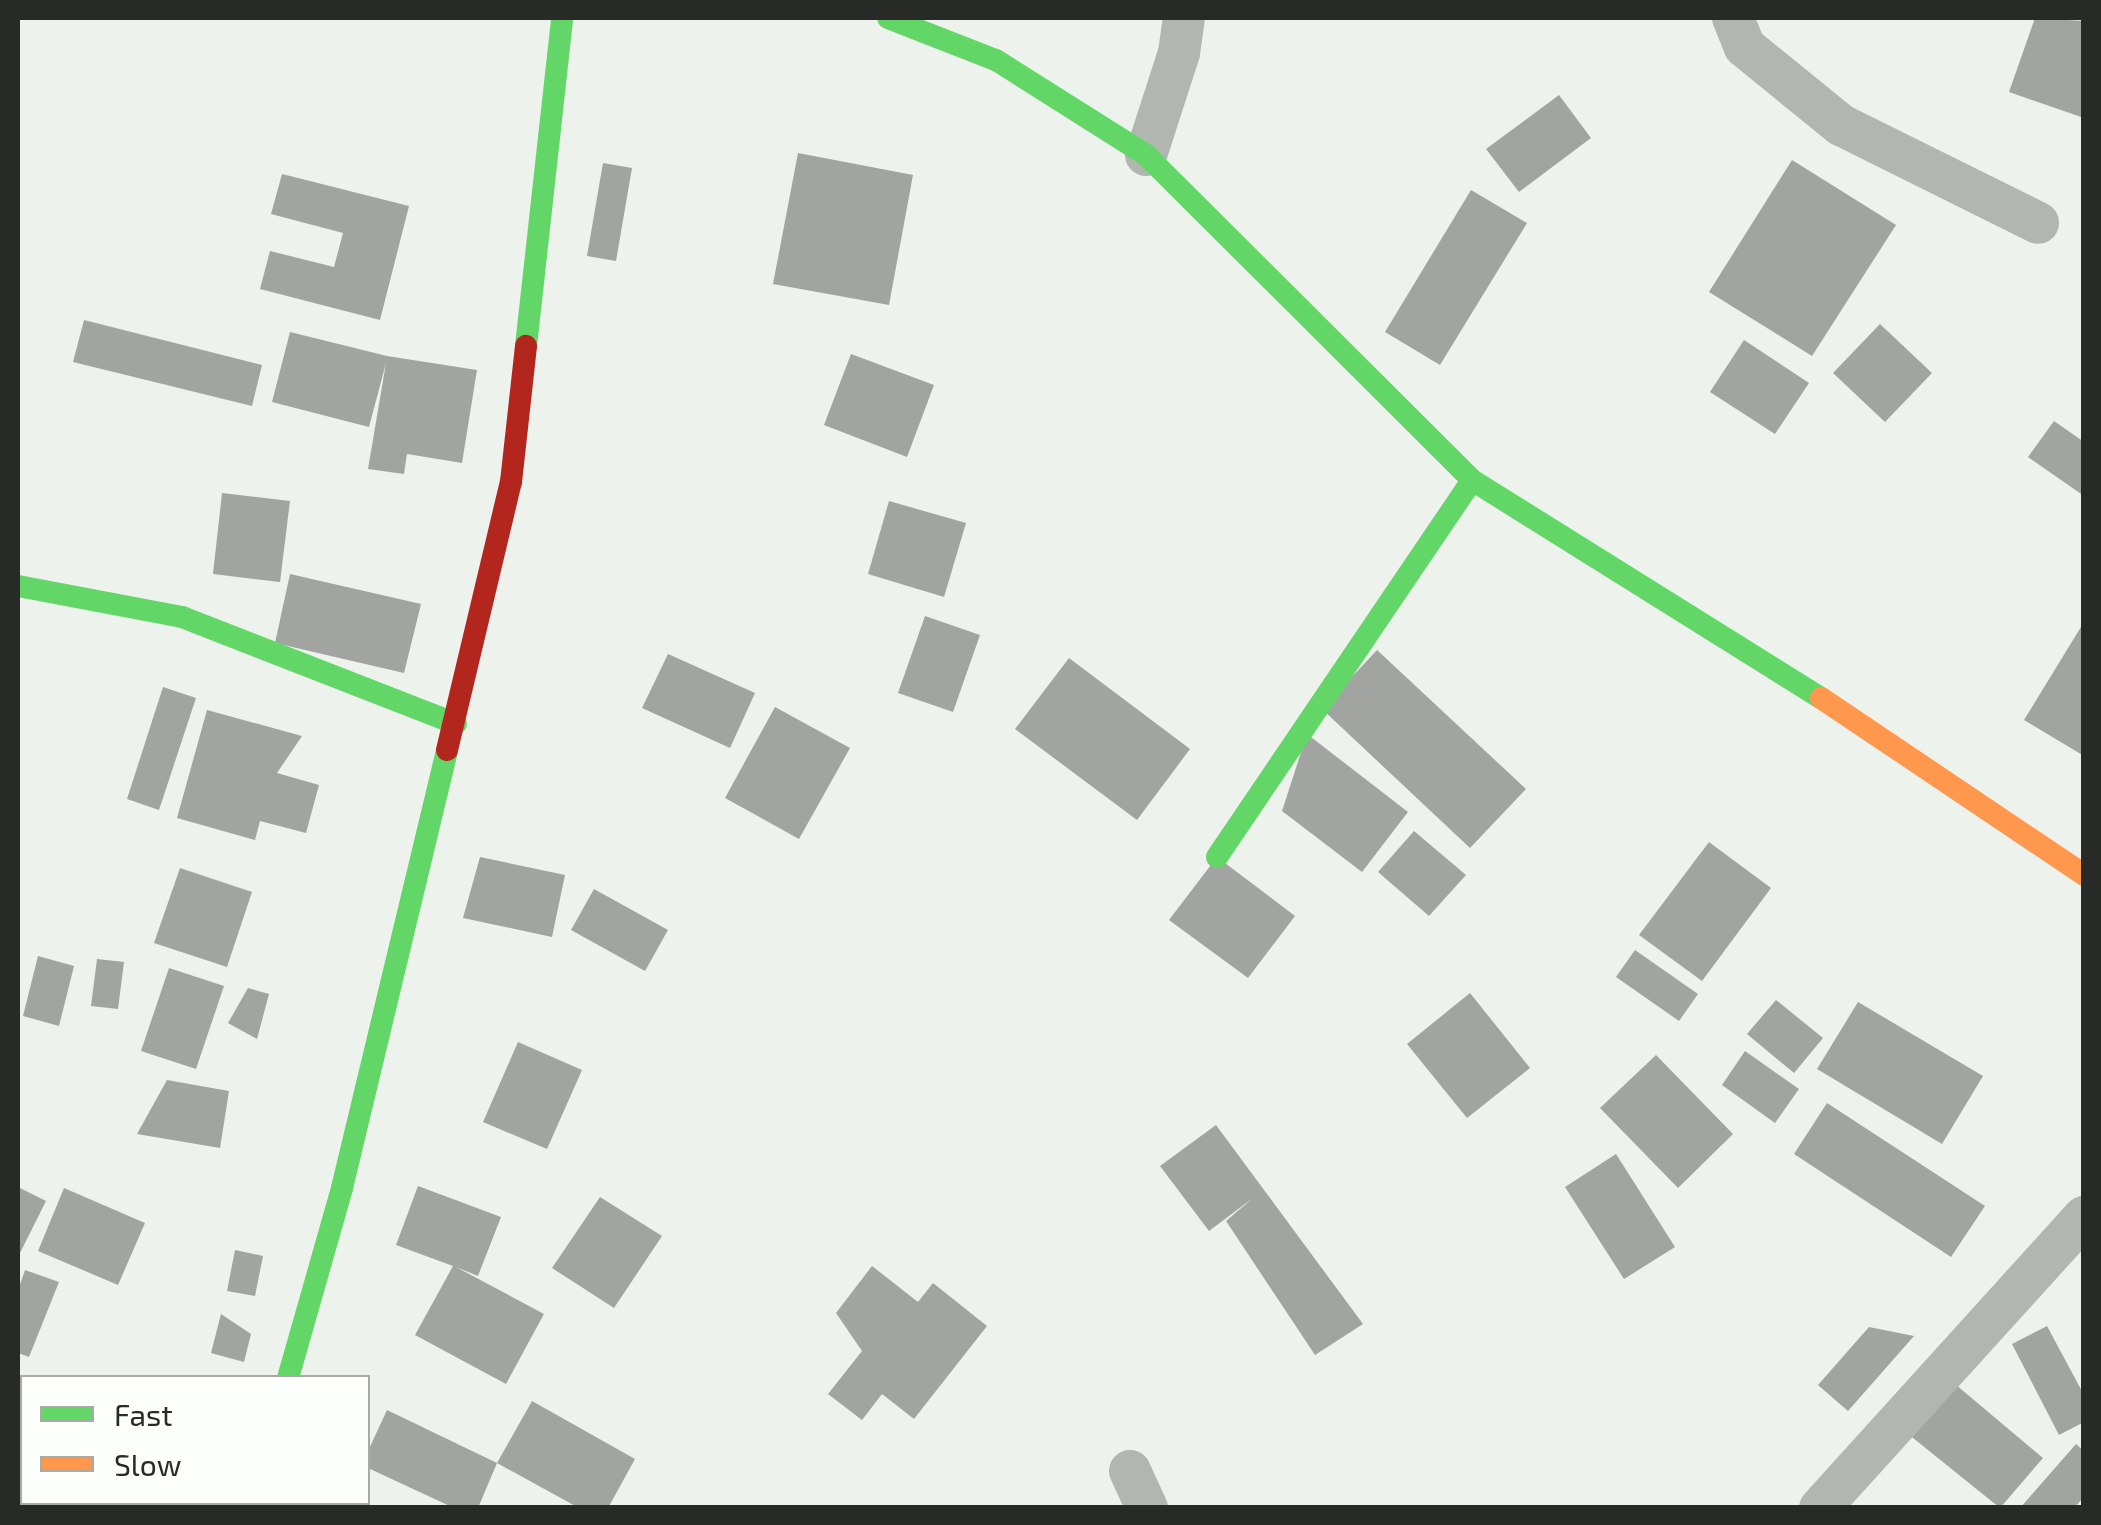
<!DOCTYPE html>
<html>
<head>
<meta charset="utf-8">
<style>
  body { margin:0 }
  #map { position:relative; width:2101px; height:1525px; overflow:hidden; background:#edf2ed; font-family:"Exo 2",sans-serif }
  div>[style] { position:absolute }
  .building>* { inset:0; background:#a1a4a1 }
  .street>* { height:42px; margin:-21px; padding:0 21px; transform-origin:21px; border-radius:21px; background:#b1b6b1 }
  .fast>* { height:22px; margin:-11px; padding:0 11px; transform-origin:11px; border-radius:11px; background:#63d668 }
  .slow>* { height:22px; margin:-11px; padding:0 11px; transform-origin:11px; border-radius:11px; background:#ff974d }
  .jam>* { height:22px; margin:-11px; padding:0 11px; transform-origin:11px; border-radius:11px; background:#b3261e }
  span { translate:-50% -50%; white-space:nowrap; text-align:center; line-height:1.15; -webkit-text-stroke:10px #fdfffd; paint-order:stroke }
  .frame { position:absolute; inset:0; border:20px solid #272a27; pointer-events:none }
  .legend { position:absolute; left:20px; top:1375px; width:350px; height:130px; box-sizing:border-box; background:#fdfffd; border:2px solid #a7aaa7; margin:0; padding:12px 18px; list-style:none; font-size:30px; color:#272a27 }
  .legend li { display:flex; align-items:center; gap:20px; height:50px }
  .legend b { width:50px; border:2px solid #a7aaa7 }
</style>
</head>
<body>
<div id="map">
  <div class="building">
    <div style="clip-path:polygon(2035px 18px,2084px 21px,2084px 118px,2009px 92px)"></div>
    <div style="clip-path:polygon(1559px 95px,1591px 138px,1519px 192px,1486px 149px)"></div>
    <div style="clip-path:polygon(798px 153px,913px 175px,889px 305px,773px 284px)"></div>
    <div style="clip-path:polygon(1792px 160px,1896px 225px,1812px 356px,1709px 292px)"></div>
    <div style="clip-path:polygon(603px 163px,632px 168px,616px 261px,587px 256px)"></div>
    <div style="clip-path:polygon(282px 174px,409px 206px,380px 320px,260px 289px,270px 251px,334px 267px,343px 233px,271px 214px)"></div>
    <div style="clip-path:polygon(1471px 190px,1527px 223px,1440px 365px,1385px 332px)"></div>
    <div style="clip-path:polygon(84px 320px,262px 365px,252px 406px,73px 362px)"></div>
    <div style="clip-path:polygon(1880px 324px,1932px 373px,1885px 422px,1833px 373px)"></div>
    <div style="clip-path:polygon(290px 332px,387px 356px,477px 370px,462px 463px,407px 454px,404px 474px,368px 469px,386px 363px,369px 427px,272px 402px)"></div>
    <div style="clip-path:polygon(1744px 340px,1809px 383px,1775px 434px,1710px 392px)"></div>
    <div style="clip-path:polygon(851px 354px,934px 385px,907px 457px,824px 425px)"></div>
    <div style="clip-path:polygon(2054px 421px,2084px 442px,2084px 496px,2028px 457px)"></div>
    <div style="clip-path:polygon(222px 493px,290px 501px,280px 582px,213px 574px)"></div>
    <div style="clip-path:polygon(889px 501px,966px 523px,944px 597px,868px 574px)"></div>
    <div style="clip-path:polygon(290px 574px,421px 604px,404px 673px,275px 643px)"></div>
    <div style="clip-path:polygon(925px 616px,980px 635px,953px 712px,898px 693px)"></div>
    <div style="clip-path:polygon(2084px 622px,2084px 756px,2024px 720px)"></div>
    <div style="clip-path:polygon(1377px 650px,1526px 789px,1470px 848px,1322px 709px)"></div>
    <div style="clip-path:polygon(668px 654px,755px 693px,730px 748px,642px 708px)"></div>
    <div style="clip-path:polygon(1069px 658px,1190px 749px,1137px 820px,1015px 729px)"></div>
    <div style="clip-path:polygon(163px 687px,196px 698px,159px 810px,127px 799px)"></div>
    <div style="clip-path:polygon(775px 707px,850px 748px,799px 839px,725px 798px)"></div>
    <div style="clip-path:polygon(207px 710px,302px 736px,277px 773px,319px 785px,306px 833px,260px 821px,255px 840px,177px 818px)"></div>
    <div style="clip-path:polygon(1307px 734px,1408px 812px,1362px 872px,1282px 811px)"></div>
    <div style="clip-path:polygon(1414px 831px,1466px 875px,1429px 916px,1378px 872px)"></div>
    <div style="clip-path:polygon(1709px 842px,1771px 888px,1702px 981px,1639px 935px)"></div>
    <div style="clip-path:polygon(480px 857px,565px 875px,552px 937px,463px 918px)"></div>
    <div style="clip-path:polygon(1217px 857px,1295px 916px,1248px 978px,1169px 920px)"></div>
    <div style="clip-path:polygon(180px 868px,252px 892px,227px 967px,154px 943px)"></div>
    <div style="clip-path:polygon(594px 889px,668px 930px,645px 971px,571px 930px)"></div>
    <div style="clip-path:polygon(1635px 950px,1698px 994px,1679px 1021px,1616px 977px)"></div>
    <div style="clip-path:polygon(38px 956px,74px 966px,59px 1026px,23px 1016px)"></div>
    <div style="clip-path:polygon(97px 959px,124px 962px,118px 1009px,91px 1006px)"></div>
    <div style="clip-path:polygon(169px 968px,224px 986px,196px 1069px,141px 1051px)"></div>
    <div style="clip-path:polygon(248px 988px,269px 994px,257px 1039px,228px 1023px)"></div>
    <div style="clip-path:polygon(1470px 993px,1530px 1068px,1467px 1118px,1407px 1044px)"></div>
    <div style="clip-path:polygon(1776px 1000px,1823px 1038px,1794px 1073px,1747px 1034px)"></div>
    <div style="clip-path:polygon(1858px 1002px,1983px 1076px,1942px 1144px,1817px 1069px)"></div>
    <div style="clip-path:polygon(518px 1042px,582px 1070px,547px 1149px,483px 1122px)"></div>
    <div style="clip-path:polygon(1745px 1051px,1799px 1089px,1775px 1123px,1722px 1085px)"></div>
    <div style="clip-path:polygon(1656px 1055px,1733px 1134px,1678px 1188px,1600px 1108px)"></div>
    <div style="clip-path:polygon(167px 1080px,229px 1091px,220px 1148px,137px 1134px)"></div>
    <div style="clip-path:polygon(1827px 1103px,1985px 1206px,1951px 1257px,1794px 1154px)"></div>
    <div style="clip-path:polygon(1216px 1125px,1363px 1324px,1315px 1355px,1226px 1221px,1253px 1198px,1209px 1231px,1160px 1166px)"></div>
    <div style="clip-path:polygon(1616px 1154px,1675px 1247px,1624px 1279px,1565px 1187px)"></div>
    <div style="clip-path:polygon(418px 1186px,501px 1217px,478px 1276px,456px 1267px,544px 1314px,506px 1384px,415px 1335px,453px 1266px,396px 1245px)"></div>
    <div style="clip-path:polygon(18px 1187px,46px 1201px,18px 1257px)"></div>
    <div style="clip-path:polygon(64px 1188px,145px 1223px,118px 1285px,38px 1251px)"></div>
    <div style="clip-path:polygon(600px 1197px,662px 1236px,614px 1308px,552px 1268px)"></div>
    <div style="clip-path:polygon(235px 1250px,263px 1256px,255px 1296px,227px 1291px)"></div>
    <div style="clip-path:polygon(872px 1266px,918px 1302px,933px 1283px,987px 1326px,914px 1419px,882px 1394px,862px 1420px,828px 1394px,862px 1351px,836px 1313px)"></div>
    <div style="clip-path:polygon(25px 1270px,59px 1282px,29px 1357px,18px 1353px,18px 1290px)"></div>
    <div style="clip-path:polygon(221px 1314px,251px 1334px,244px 1362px,211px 1353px)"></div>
    <div style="clip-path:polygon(2047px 1326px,2084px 1395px,2084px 1422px,2059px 1435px,2012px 1344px)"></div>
    <div style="clip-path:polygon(1869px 1327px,1914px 1336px,1848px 1411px,1818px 1385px)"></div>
    <div style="clip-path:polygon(1936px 1368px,2043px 1458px,2000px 1508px,1892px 1421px)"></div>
    <div style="clip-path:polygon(532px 1401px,635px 1459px,608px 1508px,579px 1508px,497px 1463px)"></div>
    <div style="clip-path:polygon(387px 1410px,497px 1463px,478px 1508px,454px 1508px,368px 1468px,368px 1451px)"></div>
    <div style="clip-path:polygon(2076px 1444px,2084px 1451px,2084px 1497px,2074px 1508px,2020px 1508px)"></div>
  </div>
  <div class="street">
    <div style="left:1733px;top:18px;width:31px;rotate:68deg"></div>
    <div style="left:1745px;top:47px;width:124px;rotate:39.1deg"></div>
    <div style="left:1841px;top:125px;width:220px;rotate:26.4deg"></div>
    <div style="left:1146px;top:155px;width:107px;rotate:-72.1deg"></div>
    <div style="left:1179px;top:53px;width:35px;rotate:-82deg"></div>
    <div style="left:1130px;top:1471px;width:41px;rotate:65.3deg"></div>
    <div style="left:1820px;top:1508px;width:393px;rotate:-47.8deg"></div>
  </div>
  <div class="fast">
    <div style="left:888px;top:18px;width:116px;rotate:21.3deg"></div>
    <div style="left:996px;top:60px;width:178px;rotate:32.3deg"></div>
    <div style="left:1146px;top:155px;width:460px;rotate:44.9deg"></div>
    <div style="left:1472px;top:480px;width:411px;rotate:32deg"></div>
    <div style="left:526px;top:346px;width:330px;rotate:-83.7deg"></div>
    <div style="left:18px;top:586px;width:167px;rotate:10.7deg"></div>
    <div style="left:182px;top:617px;width:294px;rotate:21.3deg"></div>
    <div style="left:1217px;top:857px;width:455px;rotate:-55.9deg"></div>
    <div style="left:288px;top:1378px;width:198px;rotate:-74.1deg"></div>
    <div style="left:342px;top:1188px;width:450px;rotate:-76.5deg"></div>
  </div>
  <div class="slow">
    <div style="left:1821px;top:698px;width:317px;rotate:33.9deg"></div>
    <div style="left:251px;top:1508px;width:6px;rotate:-81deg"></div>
  </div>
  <div class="jam">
    <div style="left:447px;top:750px;width:276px;rotate:-76.6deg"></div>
    <div style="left:511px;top:482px;width:137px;rotate:-83.7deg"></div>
  </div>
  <div class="frame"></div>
  <ul class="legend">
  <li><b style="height:12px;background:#63d668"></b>Fast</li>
  <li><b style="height:12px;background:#ff974d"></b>Slow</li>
  </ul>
</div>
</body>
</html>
